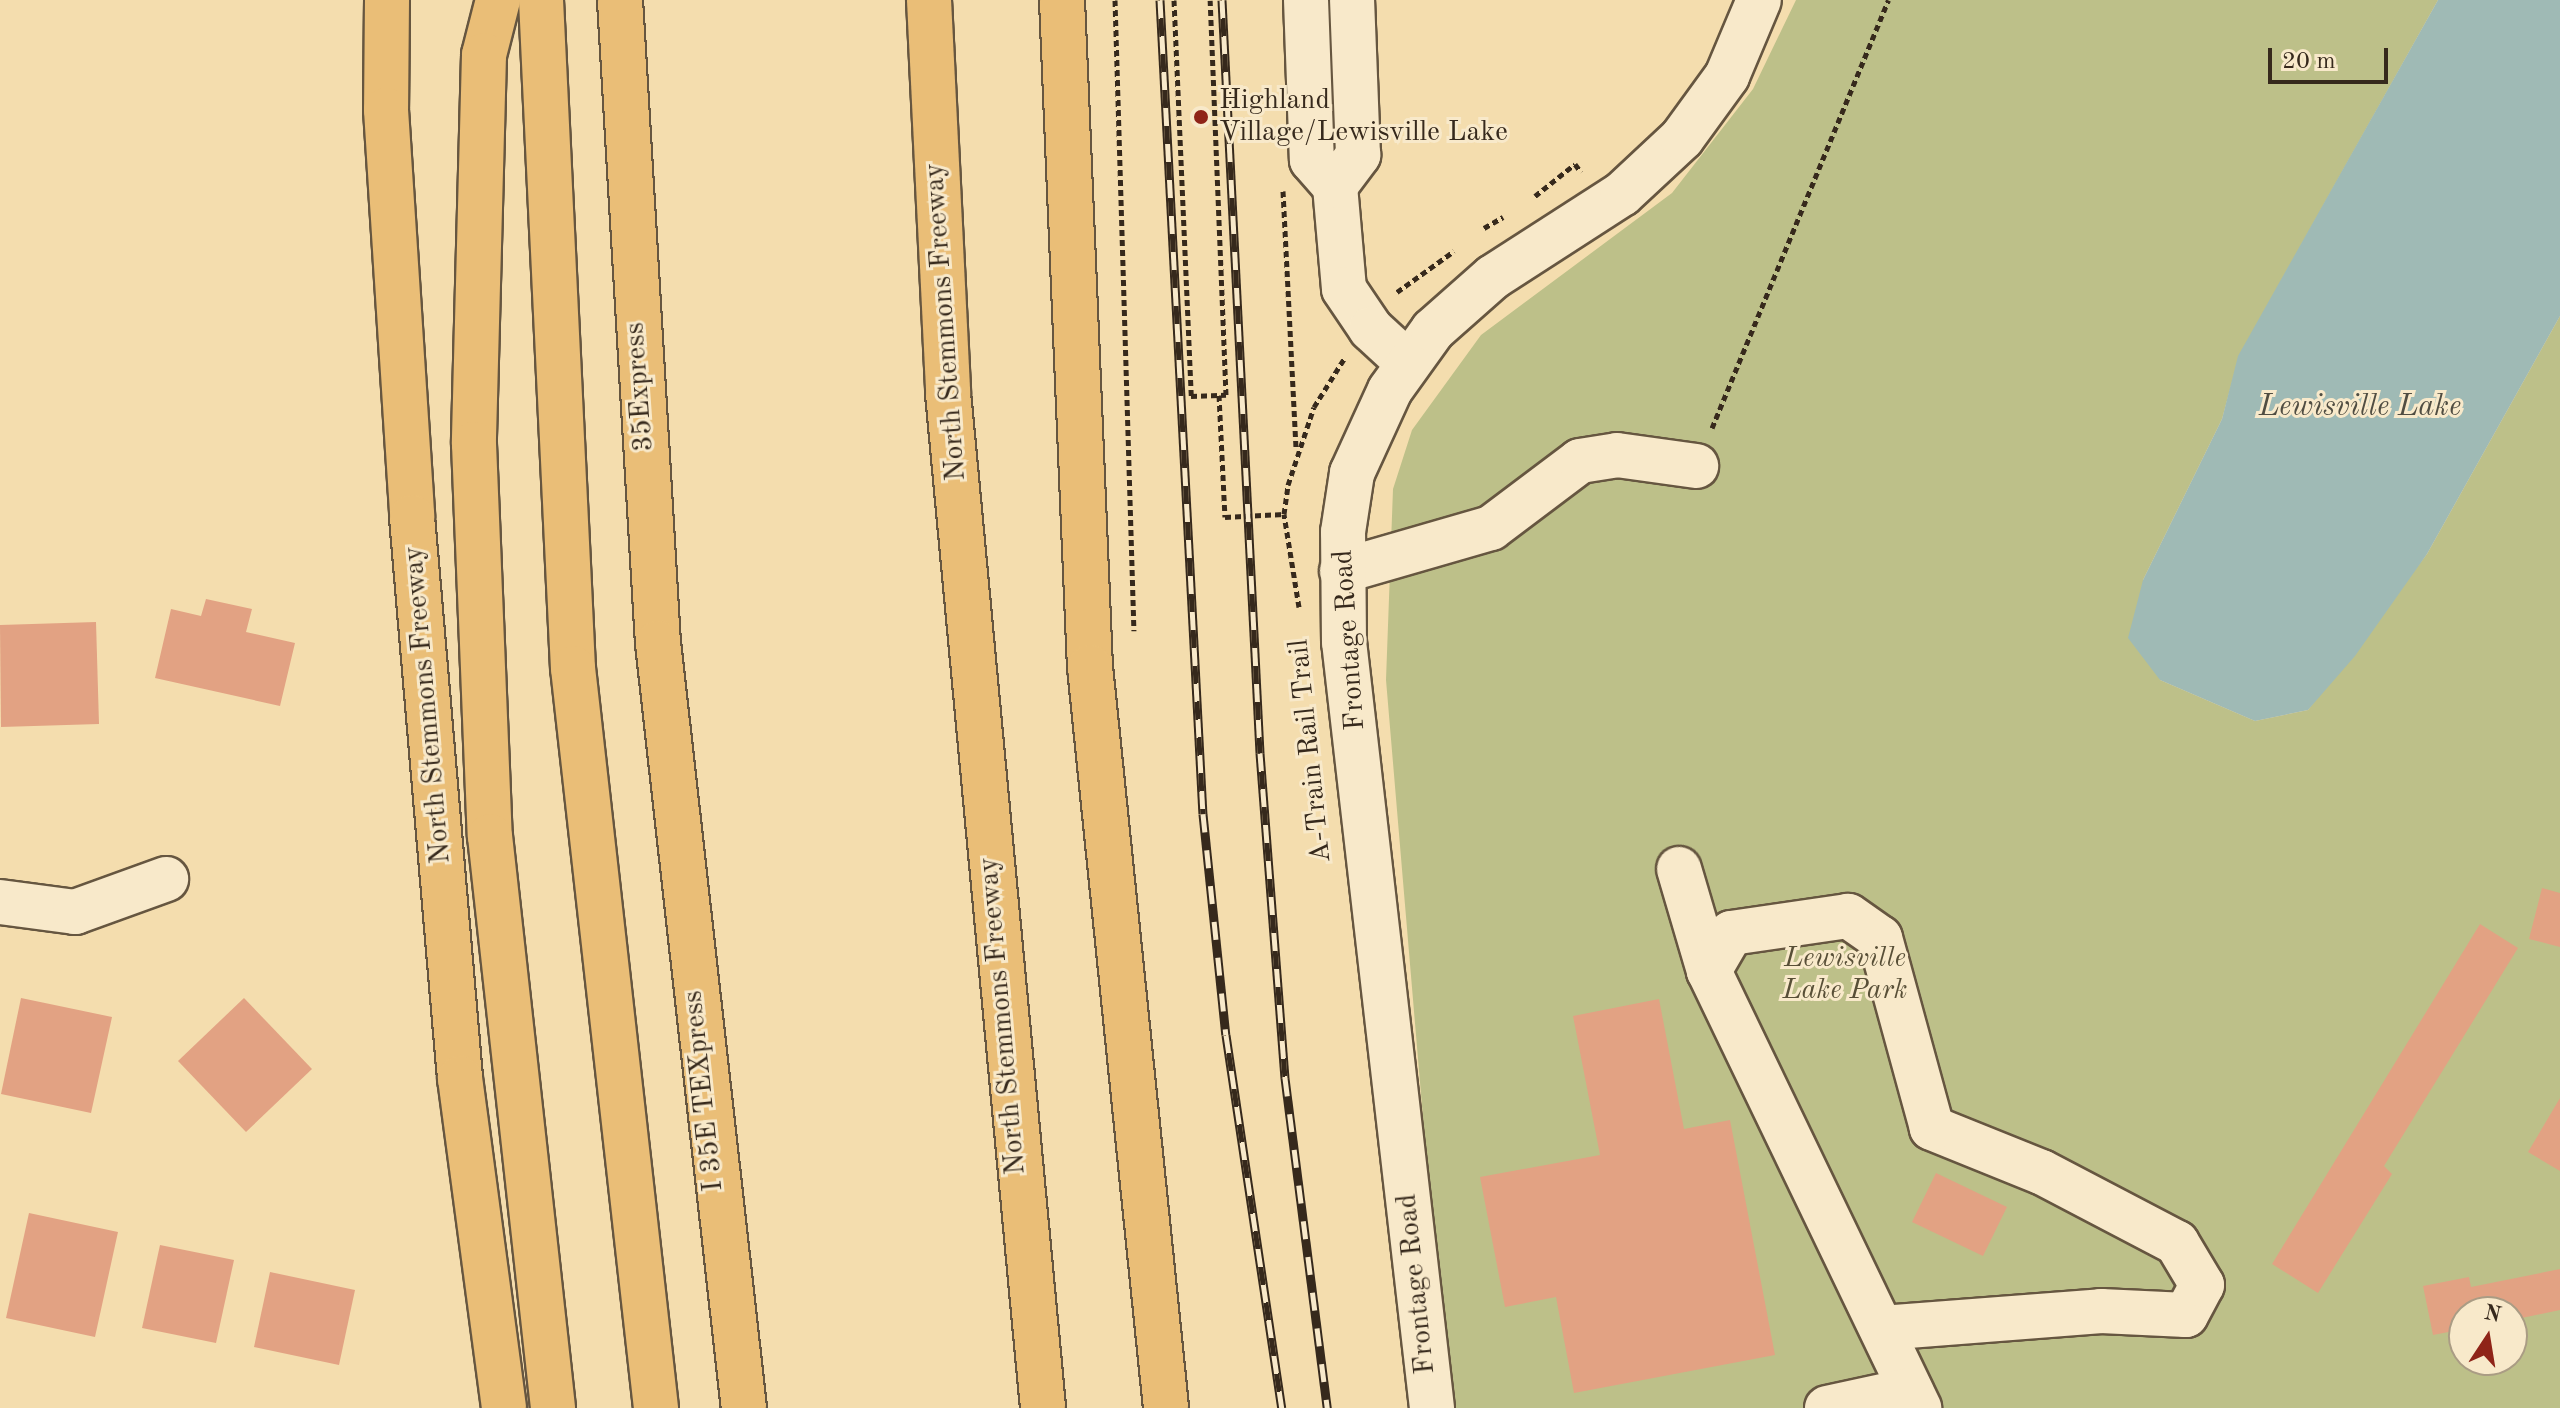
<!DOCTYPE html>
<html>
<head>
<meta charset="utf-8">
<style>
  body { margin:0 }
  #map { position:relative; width:2560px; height:1408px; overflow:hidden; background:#f4ddae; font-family:"Old Standard TT",serif }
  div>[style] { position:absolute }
  .green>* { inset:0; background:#bdc089 }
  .water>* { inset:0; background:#9fbab5 }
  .building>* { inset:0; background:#e2a283 }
  .path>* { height:5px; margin-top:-2.5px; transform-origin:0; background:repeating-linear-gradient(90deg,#36291c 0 6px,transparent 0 10px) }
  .roads { filter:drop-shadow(2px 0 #665640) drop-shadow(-2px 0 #665640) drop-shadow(0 2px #665640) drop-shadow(0 -2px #665640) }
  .minor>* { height:44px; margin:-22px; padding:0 22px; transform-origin:22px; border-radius:22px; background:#f8e9ca }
  .major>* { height:44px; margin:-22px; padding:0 22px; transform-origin:22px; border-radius:22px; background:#eabe77 }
  .highway>* { height:44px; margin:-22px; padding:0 22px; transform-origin:22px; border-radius:22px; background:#eabe77 }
  .rail>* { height:9px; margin-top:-4.5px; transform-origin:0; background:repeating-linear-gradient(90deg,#f8e9ca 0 18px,#36291c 0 36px); box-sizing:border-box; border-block:2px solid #36291c }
  .dots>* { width:22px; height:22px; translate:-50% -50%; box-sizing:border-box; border:4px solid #f8e9ca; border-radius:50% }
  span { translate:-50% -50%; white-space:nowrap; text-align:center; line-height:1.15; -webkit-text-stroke:6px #f8e9ca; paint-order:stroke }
  .poi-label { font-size:28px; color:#36291c }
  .left { translate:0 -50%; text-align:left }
  .street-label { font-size:28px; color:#36291c }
  .park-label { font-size:28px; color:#584f37; font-style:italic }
  .water-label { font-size:30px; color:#504d42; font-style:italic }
  .north { position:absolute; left:2448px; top:1296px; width:80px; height:80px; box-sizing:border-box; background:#f8e9ca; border:2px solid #aa9c84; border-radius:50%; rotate:12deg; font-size:22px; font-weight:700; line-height:32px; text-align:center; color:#36291c }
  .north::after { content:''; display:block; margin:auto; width:28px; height:36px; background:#8f2418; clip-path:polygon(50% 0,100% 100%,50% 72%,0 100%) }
  .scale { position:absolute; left:2268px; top:48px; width:120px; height:36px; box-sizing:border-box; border:4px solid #36291c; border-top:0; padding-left:10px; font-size:24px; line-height:28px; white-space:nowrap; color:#36291c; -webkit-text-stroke:6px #f8e9ca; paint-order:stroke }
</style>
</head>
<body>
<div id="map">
  <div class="green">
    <div style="clip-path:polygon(evenodd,1796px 0,2438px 0,2239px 356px,2222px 419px,2143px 580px,2160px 680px,2255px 721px,2308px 710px,2427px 554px,2560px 316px,2560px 1408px,1422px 1408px,1440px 1319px,1386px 680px,1393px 489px,1412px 430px,1481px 335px,1672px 193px,1753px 89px,1796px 0,2464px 1312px,2512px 1312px,2512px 1360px,2464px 1360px,2464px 1312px)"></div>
  </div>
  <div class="water">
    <div style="clip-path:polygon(2438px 0,2560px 0,2560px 316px,2427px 554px,2355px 656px,2308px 710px,2255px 721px,2160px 680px,2128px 638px,2143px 580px,2222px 419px,2238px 356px)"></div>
  </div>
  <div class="building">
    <div style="clip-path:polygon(206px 599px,252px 609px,246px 632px,295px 643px,280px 706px,155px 678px,171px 609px,201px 616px)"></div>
    <div style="clip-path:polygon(96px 622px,99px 724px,1px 727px,0 625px)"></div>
    <div style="clip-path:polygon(2542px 888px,2560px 893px,2560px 947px,2529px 939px)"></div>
    <div style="clip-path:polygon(2480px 924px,2518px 948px,2384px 1166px,2392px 1174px,2318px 1293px,2272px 1264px)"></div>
    <div style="clip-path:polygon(21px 998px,112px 1017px,91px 1113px,1px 1094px)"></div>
    <div style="clip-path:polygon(244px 998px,312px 1069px,246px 1132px,178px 1061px)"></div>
    <div style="clip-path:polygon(1659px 999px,1684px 1129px,1730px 1120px,1775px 1355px,1574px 1393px,1556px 1297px,1505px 1307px,1480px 1177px,1600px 1155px,1573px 1016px)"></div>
    <div style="clip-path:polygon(2560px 1098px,2560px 1171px,2528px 1152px)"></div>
    <div style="clip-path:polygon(1936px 1173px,2007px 1207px,1983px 1256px,1912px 1222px)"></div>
    <div style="clip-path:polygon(29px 1213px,118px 1232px,95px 1337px,6px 1318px)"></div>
    <div style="clip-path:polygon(160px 1245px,234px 1260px,216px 1343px,142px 1328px)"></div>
    <div style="clip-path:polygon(2560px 1269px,2560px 1310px,2512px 1320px,2512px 1312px,2464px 1312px,2464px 1329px,2433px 1335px,2423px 1286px,2469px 1277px,2471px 1287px)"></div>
    <div style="clip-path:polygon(270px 1272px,355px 1290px,339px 1365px,254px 1347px)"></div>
  </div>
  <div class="path">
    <div style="left:1115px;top:0;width:631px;rotate:88.28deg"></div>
    <div style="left:1174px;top:0;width:396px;rotate:87.5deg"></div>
    <div style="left:1191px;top:396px;width:35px;rotate:-2deg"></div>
    <div style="left:1226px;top:395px;width:395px;rotate:-92.3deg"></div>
    <div style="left:1283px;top:191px;width:258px;rotate:87.1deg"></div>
    <div style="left:1535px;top:196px;width:51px;rotate:-38.7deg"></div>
    <div style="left:1575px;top:164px;width:10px;rotate:53deg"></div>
    <div style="left:1484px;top:228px;width:22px;rotate:-30deg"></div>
    <div style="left:1397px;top:292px;width:70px;rotate:-35.7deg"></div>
    <div style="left:1219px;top:395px;width:122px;rotate:87.2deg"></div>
    <div style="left:1225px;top:517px;width:59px;rotate:-2.9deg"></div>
    <div style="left:1712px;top:428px;width:463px;rotate:-67.6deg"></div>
    <div style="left:1299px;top:607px;width:94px;rotate:-99.2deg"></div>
    <div style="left:1284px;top:514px;width:29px;rotate:-82deg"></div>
    <div style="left:1288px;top:485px;width:82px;rotate:-71.6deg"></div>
    <div style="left:1314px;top:407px;width:57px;rotate:-58deg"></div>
  </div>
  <div class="roads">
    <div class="minor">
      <div style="left:1306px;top:0;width:160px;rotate:87.9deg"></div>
      <div style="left:1312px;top:160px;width:35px;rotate:49deg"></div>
      <div style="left:1335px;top:186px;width:103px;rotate:85deg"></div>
      <div style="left:1344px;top:289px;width:48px;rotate:56deg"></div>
      <div style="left:1371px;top:329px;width:50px;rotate:42.6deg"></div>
      <div style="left:1335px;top:186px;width:39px;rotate:-53deg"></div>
      <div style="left:1358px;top:155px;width:155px;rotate:-92.2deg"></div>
      <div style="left:1342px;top:571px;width:155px;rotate:-16.1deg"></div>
      <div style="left:1491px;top:528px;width:111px;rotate:-37deg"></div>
      <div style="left:1580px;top:461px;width:37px;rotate:-9deg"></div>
      <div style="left:1617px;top:455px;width:80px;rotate:7.9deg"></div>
      <div style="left:1679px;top:869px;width:106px;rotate:73.6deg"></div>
      <div style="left:0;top:902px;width:76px;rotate:7.6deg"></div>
      <div style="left:75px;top:912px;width:97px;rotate:-19.9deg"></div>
      <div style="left:1882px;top:1328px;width:220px;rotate:-4.4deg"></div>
      <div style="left:2101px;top:1311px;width:85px;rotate:2.7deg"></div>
      <div style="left:2186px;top:1315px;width:34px;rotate:-62deg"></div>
      <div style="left:2202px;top:1285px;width:49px;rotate:-120.8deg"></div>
      <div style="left:2177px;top:1243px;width:153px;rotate:-152.4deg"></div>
      <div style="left:2041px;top:1172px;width:118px;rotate:-158deg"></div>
      <div style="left:1932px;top:1128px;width:197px;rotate:-105.3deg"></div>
      <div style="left:1880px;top:938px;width:39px;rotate:-145deg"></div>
      <div style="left:1848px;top:916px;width:118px;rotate:171.7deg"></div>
      <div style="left:1731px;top:933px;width:44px;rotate:120.1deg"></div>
      <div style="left:1709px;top:971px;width:485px;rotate:64.3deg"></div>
      <div style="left:1432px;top:1408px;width:771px;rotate:-96.55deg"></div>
      <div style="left:1344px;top:642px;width:110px;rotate:-90.5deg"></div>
      <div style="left:1343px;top:532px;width:60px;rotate:-81.3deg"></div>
      <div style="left:1352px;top:473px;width:91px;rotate:-65.4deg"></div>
      <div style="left:1390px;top:390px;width:74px;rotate:-54.4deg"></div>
      <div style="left:1433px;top:330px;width:80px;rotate:-41.5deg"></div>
      <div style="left:1493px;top:277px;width:153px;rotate:-32.8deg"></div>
      <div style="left:1622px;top:194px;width:82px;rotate:-43deg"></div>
      <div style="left:1682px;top:138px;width:77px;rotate:-54deg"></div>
      <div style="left:1727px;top:76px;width:82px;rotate:-67.2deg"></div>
      <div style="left:1827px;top:1408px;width:85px;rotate:-12.2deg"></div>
    </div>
    <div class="major">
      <div style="left:387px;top:0;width:110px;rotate:90.5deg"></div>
      <div style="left:386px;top:110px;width:408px;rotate:86.3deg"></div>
      <div style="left:412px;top:517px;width:563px;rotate:85.11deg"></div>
      <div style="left:460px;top:1078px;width:333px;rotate:82.4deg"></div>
      <div style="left:1062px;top:0;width:668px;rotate:87.6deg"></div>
      <div style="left:1090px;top:667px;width:745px;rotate:84.14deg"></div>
    </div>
    <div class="highway">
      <div style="left:498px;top:0;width:57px;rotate:104.3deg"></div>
      <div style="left:484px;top:55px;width:389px;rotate:91.5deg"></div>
      <div style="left:474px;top:444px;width:392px;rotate:87.7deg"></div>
      <div style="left:490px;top:836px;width:575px;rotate:83.71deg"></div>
      <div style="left:541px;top:0;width:669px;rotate:87.26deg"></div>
      <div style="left:573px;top:668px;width:745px;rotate:83.6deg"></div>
      <div style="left:620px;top:0;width:644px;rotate:86.62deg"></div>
      <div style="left:658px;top:643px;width:770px;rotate:83.59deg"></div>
      <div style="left:929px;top:0;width:393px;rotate:87.2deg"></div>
      <div style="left:948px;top:393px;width:1019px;rotate:84.65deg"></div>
    </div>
  </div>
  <div class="rail">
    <div style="left:1160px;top:0;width:815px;rotate:86.98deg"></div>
    <div style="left:1203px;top:814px;width:222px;rotate:84.1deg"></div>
    <div style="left:1226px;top:1035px;width:377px;rotate:81.5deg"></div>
    <div style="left:1222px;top:0;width:754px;rotate:87.11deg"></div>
    <div style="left:1260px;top:753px;width:326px;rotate:85.6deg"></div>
    <div style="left:1285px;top:1078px;width:333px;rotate:82.7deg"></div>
  </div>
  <div class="dots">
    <div style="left:1201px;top:117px;background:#8f2418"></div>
  </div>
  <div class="poi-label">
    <span class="left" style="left:1219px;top:117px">Highland<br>Village/Lewisville Lake</span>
  </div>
  <div class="street-label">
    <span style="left:946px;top:322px;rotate:-94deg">North Stemmons Freeway</span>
    <span style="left:640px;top:387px;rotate:-94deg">35Express</span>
    <span style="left:1350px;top:640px;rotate:-94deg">Frontage Road</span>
    <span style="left:428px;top:705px;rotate:-95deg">North Stemmons Freeway</span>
    <span style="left:1311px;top:751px;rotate:-96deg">A-Train Rail Trail</span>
    <span style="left:1003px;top:1016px;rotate:-95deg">North Stemmons Freeway</span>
    <span style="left:704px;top:1091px;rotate:-96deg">I 35E TEXpress</span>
    <span style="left:1417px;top:1284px;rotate:-96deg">Frontage Road</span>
  </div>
  <div class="park-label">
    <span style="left:1845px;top:975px">Lewisville<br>Lake Park</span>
  </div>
  <div class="water-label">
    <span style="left:2360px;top:407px">Lewisville Lake</span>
  </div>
  <div class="north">N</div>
  <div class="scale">20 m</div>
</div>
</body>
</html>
